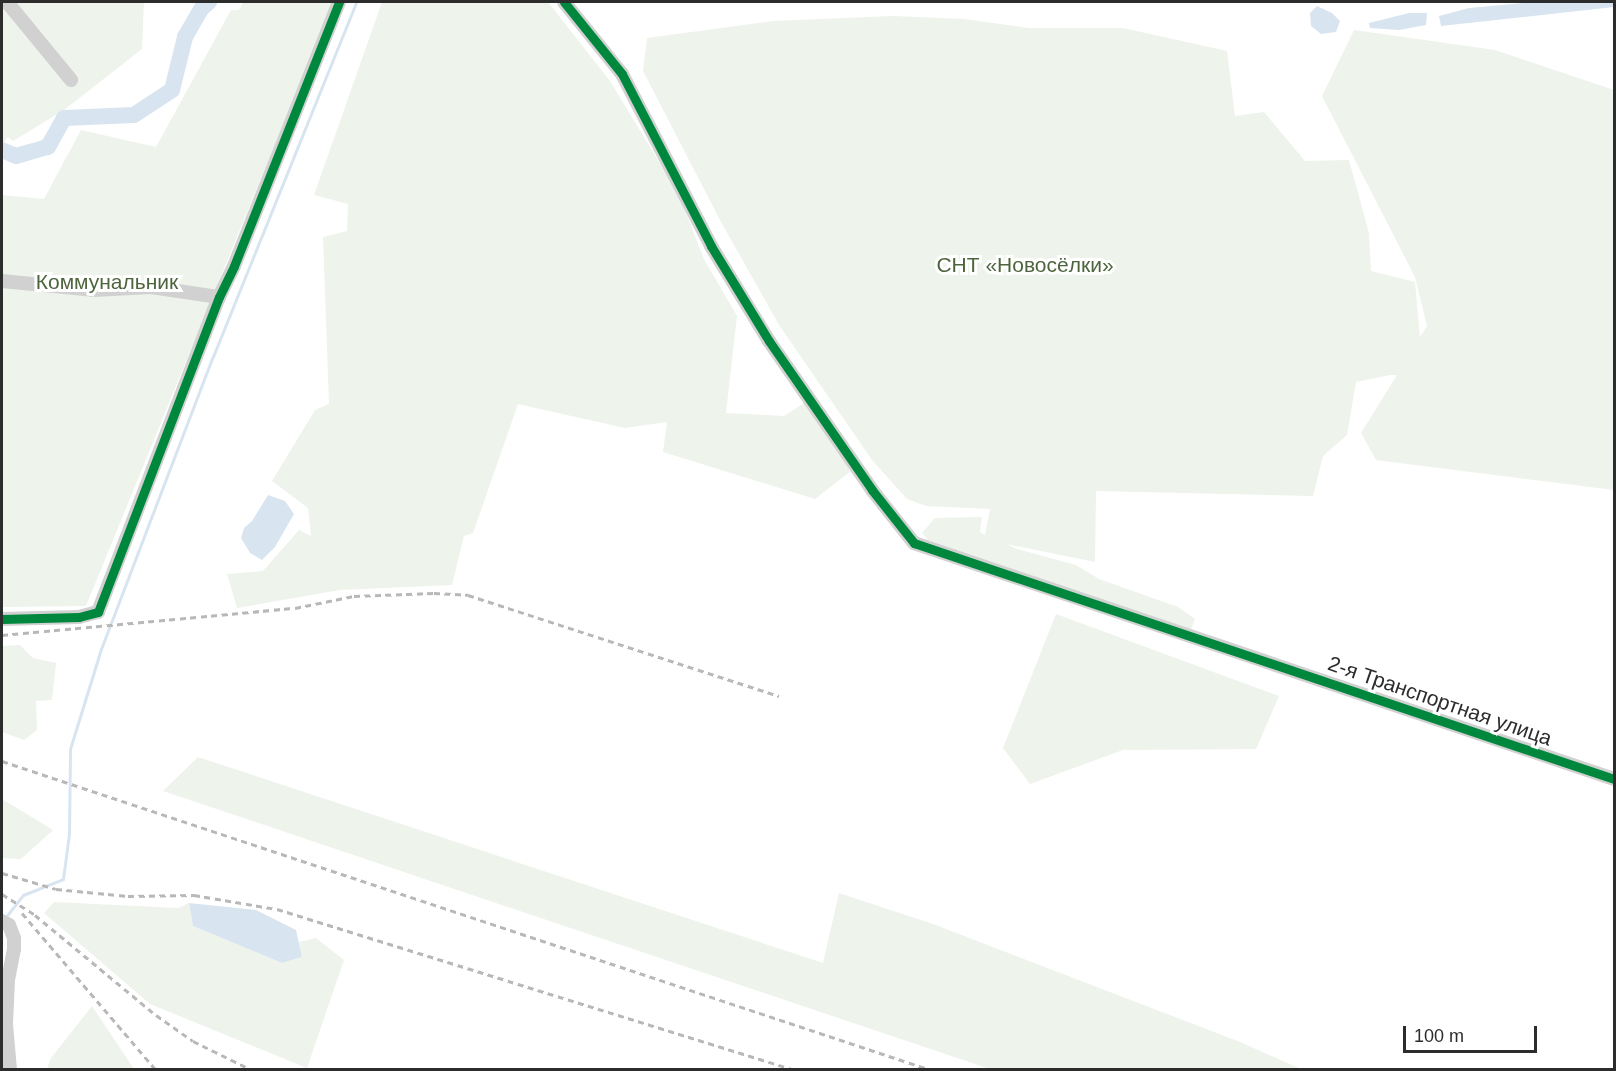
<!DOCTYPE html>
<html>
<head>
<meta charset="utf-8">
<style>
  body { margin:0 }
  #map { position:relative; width:1616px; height:1071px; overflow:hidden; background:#fff; font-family:Helvetica,sans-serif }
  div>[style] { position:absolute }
  .green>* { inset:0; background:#eef3eb }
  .water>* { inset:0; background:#d8e5f0 }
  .stream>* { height:3px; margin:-1.5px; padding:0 1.5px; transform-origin:1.5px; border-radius:1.5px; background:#d8e5f0 }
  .river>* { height:16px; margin:-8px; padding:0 8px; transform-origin:8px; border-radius:8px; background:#d8e5f0 }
  .minor>* { height:14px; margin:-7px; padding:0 7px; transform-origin:7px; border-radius:7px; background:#d1d1d1 }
  .rail>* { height:3px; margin-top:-1.5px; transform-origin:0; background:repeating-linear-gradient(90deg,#b8b8b8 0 6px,transparent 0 10.5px) }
  .cycleway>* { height:9px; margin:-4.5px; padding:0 4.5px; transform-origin:4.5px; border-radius:4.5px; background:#00873e }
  span { translate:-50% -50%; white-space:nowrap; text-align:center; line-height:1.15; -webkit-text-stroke:6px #fff; paint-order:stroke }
  .park-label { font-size:21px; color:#4d653c }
  .street-label { font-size:21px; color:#2c2c2c }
  .frame { position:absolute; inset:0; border:3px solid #2c2c2c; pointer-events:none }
  .scale { position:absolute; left:1403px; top:1026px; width:134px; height:27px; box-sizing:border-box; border:3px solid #2c2c2c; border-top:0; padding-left:8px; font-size:18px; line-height:21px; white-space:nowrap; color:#2c2c2c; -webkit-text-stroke:4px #fff; paint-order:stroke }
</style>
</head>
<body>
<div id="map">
  <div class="green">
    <div style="clip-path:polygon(2px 2px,144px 2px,142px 49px,64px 110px,13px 141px,8px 137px,2px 145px)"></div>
    <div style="clip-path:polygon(243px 2px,333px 2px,86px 606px,2px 607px,2px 195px,44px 199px,81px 130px,156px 147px,231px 10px,239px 10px)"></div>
    <div style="clip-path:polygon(382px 2px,548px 2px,610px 81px,678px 193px,704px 259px,737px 316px,726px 413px,784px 416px,804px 403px,851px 471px,815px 499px,663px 452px,667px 422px,625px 428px,518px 404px,473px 533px,464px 536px,452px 585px,340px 590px,237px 608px,227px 574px,263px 571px,299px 530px,311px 536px,308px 508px,272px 481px,315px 410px,329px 404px,323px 237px,347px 231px,348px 204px,314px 195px)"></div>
    <div style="clip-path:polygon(893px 16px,964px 19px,1029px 28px,1123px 28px,1227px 51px,1235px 116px,1264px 112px,1305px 161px,1349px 160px,1369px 233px,1371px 271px,1415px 282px,1420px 337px,1427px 326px,1415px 277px,1322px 96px,1354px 30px,1495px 50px,1614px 90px,1614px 490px,1376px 460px,1361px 433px,1397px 375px,1390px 375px,1356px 382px,1347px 435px,1323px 456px,1313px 496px,1096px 491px,1095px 562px,1006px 544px,1017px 549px,1076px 565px,1099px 579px,1178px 607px,1195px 619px,1190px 632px,928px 540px,922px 533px,935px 518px,982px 517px,980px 532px,985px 535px,990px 509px,926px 506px,907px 499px,872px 460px,779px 325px,721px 222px,643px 71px,647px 38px,773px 21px)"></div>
    <div style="clip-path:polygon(1056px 614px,1279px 696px,1256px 749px,1123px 750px,1030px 784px,1003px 748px)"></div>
    <div style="clip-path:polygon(20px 645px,33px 658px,56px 663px,52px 700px,36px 701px,37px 730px,24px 740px,2px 732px,2px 646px)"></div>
    <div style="clip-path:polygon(198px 757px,823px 963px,839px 893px,933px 924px,1240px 1042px,1301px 1069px,990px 1069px,163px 791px)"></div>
    <div style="clip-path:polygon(2px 799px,53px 830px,21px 859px,2px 858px)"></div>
    <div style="clip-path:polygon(54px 902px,178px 908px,189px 903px,193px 926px,282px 963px,302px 957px,299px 942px,316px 938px,344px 960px,307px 1068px,150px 1004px,44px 913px)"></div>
    <div style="clip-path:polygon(92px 1006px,134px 1069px,47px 1069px,51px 1058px)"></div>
  </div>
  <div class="water">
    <div style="clip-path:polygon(1534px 2px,1614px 2px,1614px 7px,1441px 26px,1439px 16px,1469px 8px)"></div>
    <div style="clip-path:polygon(1317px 6px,1332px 13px,1340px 21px,1336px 32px,1321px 34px,1311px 26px,1310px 13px)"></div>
    <div style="clip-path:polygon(1409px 13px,1427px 13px,1426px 25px,1399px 30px,1370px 28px,1369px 23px)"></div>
    <div style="clip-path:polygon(268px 495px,285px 501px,294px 514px,275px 547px,262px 560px,250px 553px,241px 538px,244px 528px,252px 521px)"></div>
    <div style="clip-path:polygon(189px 903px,256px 910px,296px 930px,302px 957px,282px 963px,193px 926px)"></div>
  </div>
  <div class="stream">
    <div style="left:5px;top:918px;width:29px;rotate:-52deg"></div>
    <div style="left:23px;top:895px;width:43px;rotate:-21.8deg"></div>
    <div style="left:63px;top:879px;width:45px;rotate:-82.4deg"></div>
    <div style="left:69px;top:834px;width:85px;rotate:-89.3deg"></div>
    <div style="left:70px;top:749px;width:105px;rotate:-72.8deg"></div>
    <div style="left:101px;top:649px;width:311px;rotate:-69.1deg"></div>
    <div style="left:212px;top:359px;width:385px;rotate:-68deg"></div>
  </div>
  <div class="river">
    <div style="left:2px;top:150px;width:15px;rotate:23deg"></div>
    <div style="left:16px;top:156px;width:33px;rotate:-16deg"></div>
    <div style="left:48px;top:147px;width:33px;rotate:-61deg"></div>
    <div style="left:64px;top:118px;width:70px;rotate:-2.5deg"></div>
    <div style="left:134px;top:115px;width:45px;rotate:-33.3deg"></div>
    <div style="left:172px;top:90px;width:55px;rotate:-76.2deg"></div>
    <div style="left:185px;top:37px;width:32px;rotate:-60deg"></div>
    <div style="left:201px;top:9px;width:11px;rotate:-41deg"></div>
  </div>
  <div class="minor">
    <div style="left:7px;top:2px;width:101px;rotate:50.6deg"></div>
    <div style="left:564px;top:2px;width:92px;rotate:51.1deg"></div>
    <div style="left:622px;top:74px;width:194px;rotate:62.6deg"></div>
    <div style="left:711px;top:246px;width:111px;rotate:58.6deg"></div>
    <div style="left:769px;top:341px;width:181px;rotate:55.3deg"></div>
    <div style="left:872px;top:490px;width:68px;rotate:51.6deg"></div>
    <div style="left:914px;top:543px;width:739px;rotate:18.63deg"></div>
    <div style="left:2px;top:281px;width:91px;rotate:5.6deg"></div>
    <div style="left:93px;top:290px;width:58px;rotate:-3deg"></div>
    <div style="left:151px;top:287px;width:69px;rotate:8.4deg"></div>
    <div style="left:2px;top:619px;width:77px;rotate:-1.5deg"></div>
    <div style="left:79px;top:617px;width:20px;rotate:-15deg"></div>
    <div style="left:98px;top:612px;width:337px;rotate:-69deg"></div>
    <div style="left:219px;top:297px;width:34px;rotate:-64deg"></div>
    <div style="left:234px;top:266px;width:284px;rotate:-68.3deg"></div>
    <div style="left:2px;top:921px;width:8px;rotate:30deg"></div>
    <div style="left:9px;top:925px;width:14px;rotate:69deg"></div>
    <div style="left:14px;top:938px;width:11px;rotate:90deg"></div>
    <div style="left:14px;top:949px;width:32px;rotate:101deg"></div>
    <div style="left:8px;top:980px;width:44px;rotate:92.6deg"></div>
    <div style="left:6px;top:1024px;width:46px;rotate:85deg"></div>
  </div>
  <div class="rail">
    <div style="left:2px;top:635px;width:294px;rotate:-5.3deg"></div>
    <div style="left:295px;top:608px;width:60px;rotate:-11.5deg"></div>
    <div style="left:354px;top:596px;width:80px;rotate:-2.1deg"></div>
    <div style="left:434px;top:593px;width:34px;rotate:3deg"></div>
    <div style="left:468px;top:595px;width:327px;rotate:18deg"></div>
    <div style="left:2px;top:761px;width:979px;rotate:18.4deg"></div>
    <div style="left:2px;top:873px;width:56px;rotate:16.5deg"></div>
    <div style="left:56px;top:889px;width:72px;rotate:5.6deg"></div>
    <div style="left:128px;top:896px;width:66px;rotate:-0.9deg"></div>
    <div style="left:194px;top:895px;width:84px;rotate:9.6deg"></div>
    <div style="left:277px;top:909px;width:542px;rotate:17.27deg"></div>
    <div style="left:2px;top:894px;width:39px;rotate:32deg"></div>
    <div style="left:35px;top:915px;width:157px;rotate:39.6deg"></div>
    <div style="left:156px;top:1015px;width:45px;rotate:35.1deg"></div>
    <div style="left:193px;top:1041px;width:66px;rotate:26.2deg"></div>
    <div style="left:22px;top:913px;width:206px;rotate:49.5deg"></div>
  </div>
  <div class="cycleway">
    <div style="left:564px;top:2px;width:92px;rotate:51.1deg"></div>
    <div style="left:622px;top:74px;width:194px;rotate:62.6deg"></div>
    <div style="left:711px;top:246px;width:111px;rotate:58.6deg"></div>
    <div style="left:769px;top:341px;width:181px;rotate:55.3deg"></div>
    <div style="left:872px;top:490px;width:68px;rotate:51.6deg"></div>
    <div style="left:914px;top:543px;width:739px;rotate:18.63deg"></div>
    <div style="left:2px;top:619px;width:77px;rotate:-1.5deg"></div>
    <div style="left:79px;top:617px;width:20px;rotate:-15deg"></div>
    <div style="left:98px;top:612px;width:337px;rotate:-69deg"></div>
    <div style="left:219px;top:297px;width:34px;rotate:-64deg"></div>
    <div style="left:234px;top:266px;width:284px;rotate:-68.3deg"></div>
  </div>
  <div class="park-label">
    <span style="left:1025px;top:265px">СНТ «Новосёлки»</span>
    <span style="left:107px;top:282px">Коммунальник</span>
  </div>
  <div class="street-label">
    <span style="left:1440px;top:701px;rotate:19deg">2-я Транспортная улица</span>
  </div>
  <div class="frame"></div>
  <div class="scale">100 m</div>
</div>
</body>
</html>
